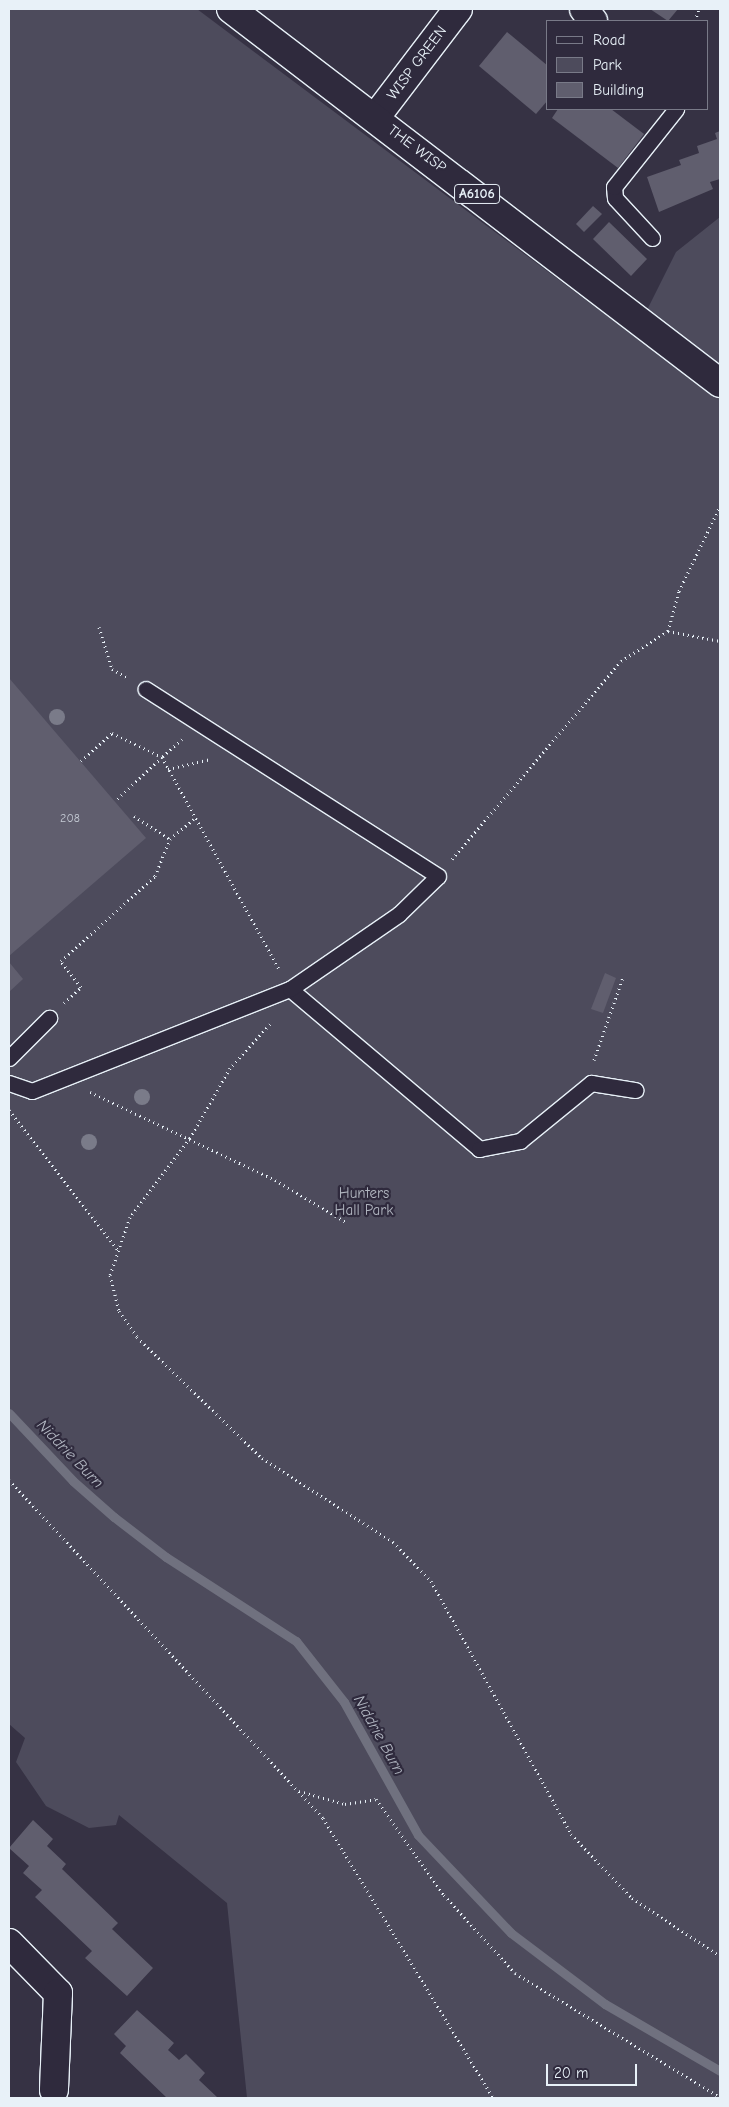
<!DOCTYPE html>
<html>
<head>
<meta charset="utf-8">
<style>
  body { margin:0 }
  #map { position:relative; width:729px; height:2107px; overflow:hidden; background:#363244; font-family:"Comic Neue",sans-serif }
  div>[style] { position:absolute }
  .green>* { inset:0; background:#4d4b5c }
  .stream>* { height:9px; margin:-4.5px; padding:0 4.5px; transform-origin:4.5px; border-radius:4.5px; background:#70717f }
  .building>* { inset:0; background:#605e6e }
  .path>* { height:3px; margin-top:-1.5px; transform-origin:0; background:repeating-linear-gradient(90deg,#e8f1f8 0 1px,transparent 0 5px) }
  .roads { filter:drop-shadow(1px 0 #e8f1f8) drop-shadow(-1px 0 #e8f1f8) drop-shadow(0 1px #e8f1f8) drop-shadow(0 -1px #e8f1f8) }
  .lane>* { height:15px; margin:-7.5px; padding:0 7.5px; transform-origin:7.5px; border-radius:7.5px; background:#2f2a3d }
  .street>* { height:28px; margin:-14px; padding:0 14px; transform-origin:14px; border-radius:14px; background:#2f2a3d }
  .primary>* { height:28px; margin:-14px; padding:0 14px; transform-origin:14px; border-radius:14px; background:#2f2a3d }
  .trees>* { width:16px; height:16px; margin:-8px; border-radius:50%; background:#7a7b89 }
  span { translate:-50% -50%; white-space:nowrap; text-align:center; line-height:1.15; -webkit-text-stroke:4.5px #2f2a3d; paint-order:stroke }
  .number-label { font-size:12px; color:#c6ccd6 }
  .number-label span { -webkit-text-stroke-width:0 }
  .shield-label span { padding:1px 4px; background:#2f2a3d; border:1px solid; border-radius:4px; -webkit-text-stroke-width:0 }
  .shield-label { font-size:14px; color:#e8f1f8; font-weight:700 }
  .street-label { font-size:15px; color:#e8f1f8 }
  .park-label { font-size:15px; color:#b2b7c1 }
  .water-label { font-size:16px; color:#b2b7c2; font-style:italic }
  .frame { position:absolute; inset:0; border:10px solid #e8f1f8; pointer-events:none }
  .legend { position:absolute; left:546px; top:20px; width:162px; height:90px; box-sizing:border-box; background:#2f2a3d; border:1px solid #797a88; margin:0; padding:6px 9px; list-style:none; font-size:15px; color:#e8f1f8 }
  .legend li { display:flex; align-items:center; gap:10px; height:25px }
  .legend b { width:25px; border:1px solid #797a88 }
  .scale { position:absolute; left:546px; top:2064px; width:91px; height:22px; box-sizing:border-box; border:2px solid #e8f1f8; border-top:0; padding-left:6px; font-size:15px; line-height:18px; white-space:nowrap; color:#e8f1f8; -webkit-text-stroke:4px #2f2a3d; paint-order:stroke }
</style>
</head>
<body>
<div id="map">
  <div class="green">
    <div style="clip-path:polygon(9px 9px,197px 9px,634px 336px,676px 252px,720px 217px,720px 2098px,247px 2098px,227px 1903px,119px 1815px,116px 1825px,89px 1828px,46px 1806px,16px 1762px,25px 1738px,9px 1724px)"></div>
  </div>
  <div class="stream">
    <div style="left:9px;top:1413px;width:93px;rotate:46.7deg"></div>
    <div style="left:73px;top:1481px;width:55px;rotate:41.3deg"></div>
    <div style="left:114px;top:1517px;width:66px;rotate:37.6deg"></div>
    <div style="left:166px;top:1557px;width:155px;rotate:32.9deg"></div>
    <div style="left:296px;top:1641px;width:78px;rotate:51.8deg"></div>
    <div style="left:344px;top:1702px;width:152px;rotate:60.9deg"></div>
    <div style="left:418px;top:1835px;width:135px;rotate:46.5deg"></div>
    <div style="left:511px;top:1933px;width:118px;rotate:37.1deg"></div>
    <div style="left:605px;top:2004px;width:133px;rotate:30.2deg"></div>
  </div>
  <div class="building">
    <div style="clip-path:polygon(650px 9px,678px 9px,668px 21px)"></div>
    <div style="clip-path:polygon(507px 32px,548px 66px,548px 100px,536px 114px,479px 66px)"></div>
    <div style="clip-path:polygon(558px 109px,611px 109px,644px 134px,618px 168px,552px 118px)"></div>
    <div style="clip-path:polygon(720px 131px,720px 179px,710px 182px,713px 189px,659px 212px,647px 177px,681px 165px,679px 160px,699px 153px,697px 146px,717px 139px,715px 133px)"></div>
    <div style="clip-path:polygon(593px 206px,602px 214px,584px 232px,576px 224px)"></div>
    <div style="clip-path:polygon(609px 222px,647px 259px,631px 276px,593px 239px)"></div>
    <div style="clip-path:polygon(9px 678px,146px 838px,9px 956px)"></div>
    <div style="clip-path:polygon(9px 962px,23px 979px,9px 992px)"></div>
    <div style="clip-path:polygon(605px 973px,616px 978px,603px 1013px,591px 1009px)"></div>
    <div style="clip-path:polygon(33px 1820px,53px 1839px,47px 1846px,66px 1864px,62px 1869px,118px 1923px,112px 1929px,153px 1968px,127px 1996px,85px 1958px,92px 1951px,35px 1897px,42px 1890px,23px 1873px,29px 1866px,9px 1848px)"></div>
    <div style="clip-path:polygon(137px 2010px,174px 2043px,168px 2050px,179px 2060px,186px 2054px,205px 2073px,199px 2080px,218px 2098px,167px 2098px,120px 2053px,126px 2046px,114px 2034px)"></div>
  </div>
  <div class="path">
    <div style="left:695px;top:21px;width:13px;rotate:-72deg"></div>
    <div style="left:99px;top:627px;width:44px;rotate:72.8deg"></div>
    <div style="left:112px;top:669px;width:18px;rotate:29deg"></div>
    <div style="left:668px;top:631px;width:53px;rotate:10.9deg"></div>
    <div style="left:182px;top:739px;width:27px;rotate:138deg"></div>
    <div style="left:162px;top:757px;width:242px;rotate:61.1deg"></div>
    <div style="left:81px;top:761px;width:42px;rotate:-42.1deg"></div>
    <div style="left:112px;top:733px;width:55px;rotate:25.6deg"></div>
    <div style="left:162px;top:757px;width:64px;rotate:136.9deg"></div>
    <div style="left:168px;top:769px;width:44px;rotate:-13.1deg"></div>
    <div style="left:134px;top:816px;width:43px;rotate:32.6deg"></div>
    <div style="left:170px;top:839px;width:31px;rotate:-40deg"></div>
    <div style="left:452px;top:859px;width:260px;rotate:-49.5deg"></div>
    <div style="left:621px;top:661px;width:56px;rotate:-32.6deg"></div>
    <div style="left:668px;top:631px;width:41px;rotate:-74.6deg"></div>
    <div style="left:679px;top:591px;width:94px;rotate:-64.2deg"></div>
    <div style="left:64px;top:1003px;width:23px;rotate:-43deg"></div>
    <div style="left:81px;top:987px;width:33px;rotate:-128deg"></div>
    <div style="left:61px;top:961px;width:127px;rotate:-42.1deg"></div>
    <div style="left:155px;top:876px;width:40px;rotate:-68deg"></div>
    <div style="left:270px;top:1024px;width:59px;rotate:132.3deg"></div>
    <div style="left:230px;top:1068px;width:81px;rotate:119.7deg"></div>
    <div style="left:190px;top:1138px;width:99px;rotate:127.2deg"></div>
    <div style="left:130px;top:1217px;width:61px;rotate:109deg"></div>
    <div style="left:110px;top:1275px;width:37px;rotate:76deg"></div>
    <div style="left:119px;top:1311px;width:32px;rotate:55deg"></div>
    <div style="left:137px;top:1337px;width:174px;rotate:44.1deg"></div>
    <div style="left:262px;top:1458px;width:156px;rotate:32.7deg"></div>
    <div style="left:393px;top:1542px;width:54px;rotate:45.7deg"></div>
    <div style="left:431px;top:1581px;width:289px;rotate:61deg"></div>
    <div style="left:571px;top:1834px;width:88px;rotate:46.4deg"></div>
    <div style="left:632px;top:1898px;width:105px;rotate:33.4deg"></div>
    <div style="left:594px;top:1060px;width:88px;rotate:-70.7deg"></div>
    <div style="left:90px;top:1092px;width:205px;rotate:25.4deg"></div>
    <div style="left:275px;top:1180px;width:82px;rotate:30.6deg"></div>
    <div style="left:9px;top:1110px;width:177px;rotate:52.1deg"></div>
    <div style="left:9px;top:1480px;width:461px;rotate:47.1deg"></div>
    <div style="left:323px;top:1818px;width:328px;rotate:58.7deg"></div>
    <div style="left:299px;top:1791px;width:48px;rotate:15.8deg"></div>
    <div style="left:345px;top:1804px;width:31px;rotate:-9deg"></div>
    <div style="left:376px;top:1799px;width:118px;rotate:54.7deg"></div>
    <div style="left:444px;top:1895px;width:105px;rotate:47.7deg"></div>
    <div style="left:515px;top:1973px;width:240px;rotate:31.2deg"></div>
  </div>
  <div class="roads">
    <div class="lane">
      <div style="left:652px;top:238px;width:54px;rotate:-132.8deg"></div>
      <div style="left:615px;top:198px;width:11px;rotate:-95deg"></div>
      <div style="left:614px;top:187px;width:100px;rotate:-51.5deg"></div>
      <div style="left:290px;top:989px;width:248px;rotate:40.2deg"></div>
      <div style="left:479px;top:1149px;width:42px;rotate:-11deg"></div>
      <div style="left:520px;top:1141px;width:92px;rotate:-39.2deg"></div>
      <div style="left:591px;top:1083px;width:45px;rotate:9deg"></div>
      <div style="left:9px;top:1058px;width:57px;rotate:-45deg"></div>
      <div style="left:9px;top:1083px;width:24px;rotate:19deg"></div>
      <div style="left:32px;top:1091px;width:277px;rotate:-21.6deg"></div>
      <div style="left:290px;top:989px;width:132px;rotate:-34.5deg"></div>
      <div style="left:399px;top:914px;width:54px;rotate:-44.3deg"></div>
      <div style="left:438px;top:876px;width:347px;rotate:-147.4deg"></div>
    </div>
    <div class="street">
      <div style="left:584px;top:9px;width:15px;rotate:53deg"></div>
      <div style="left:375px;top:118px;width:137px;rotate:-52.7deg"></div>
      <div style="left:9px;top:1943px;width:70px;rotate:45.6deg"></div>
      <div style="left:58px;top:1993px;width:97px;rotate:92.4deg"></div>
    </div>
    <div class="primary">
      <div style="left:231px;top:9px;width:616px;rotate:37.41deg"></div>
    </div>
  </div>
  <div class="trees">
    <div style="left:57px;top:717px"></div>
    <div style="left:142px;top:1097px"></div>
    <div style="left:89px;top:1142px"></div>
  </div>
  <div class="number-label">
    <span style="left:70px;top:819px">208</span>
  </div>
  <div class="shield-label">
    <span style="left:477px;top:194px">A6106</span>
  </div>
  <div class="street-label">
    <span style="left:417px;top:63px;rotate:-53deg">WISP GREEN</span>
    <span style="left:417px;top:149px;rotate:37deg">THE WISP</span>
  </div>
  <div class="park-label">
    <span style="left:364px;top:1202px">Hunters<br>Hall Park</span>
  </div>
  <div class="water-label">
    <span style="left:70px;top:1454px;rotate:46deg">Niddrie Burn</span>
    <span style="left:379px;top:1735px;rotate:61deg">Niddrie Burn</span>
  </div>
  <div class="frame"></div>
  <ul class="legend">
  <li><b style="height:6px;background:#2f2a3d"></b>Road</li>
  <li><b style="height:14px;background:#4d4b5c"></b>Park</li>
  <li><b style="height:14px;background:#605e6e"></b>Building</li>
  </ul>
  <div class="scale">20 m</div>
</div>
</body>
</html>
